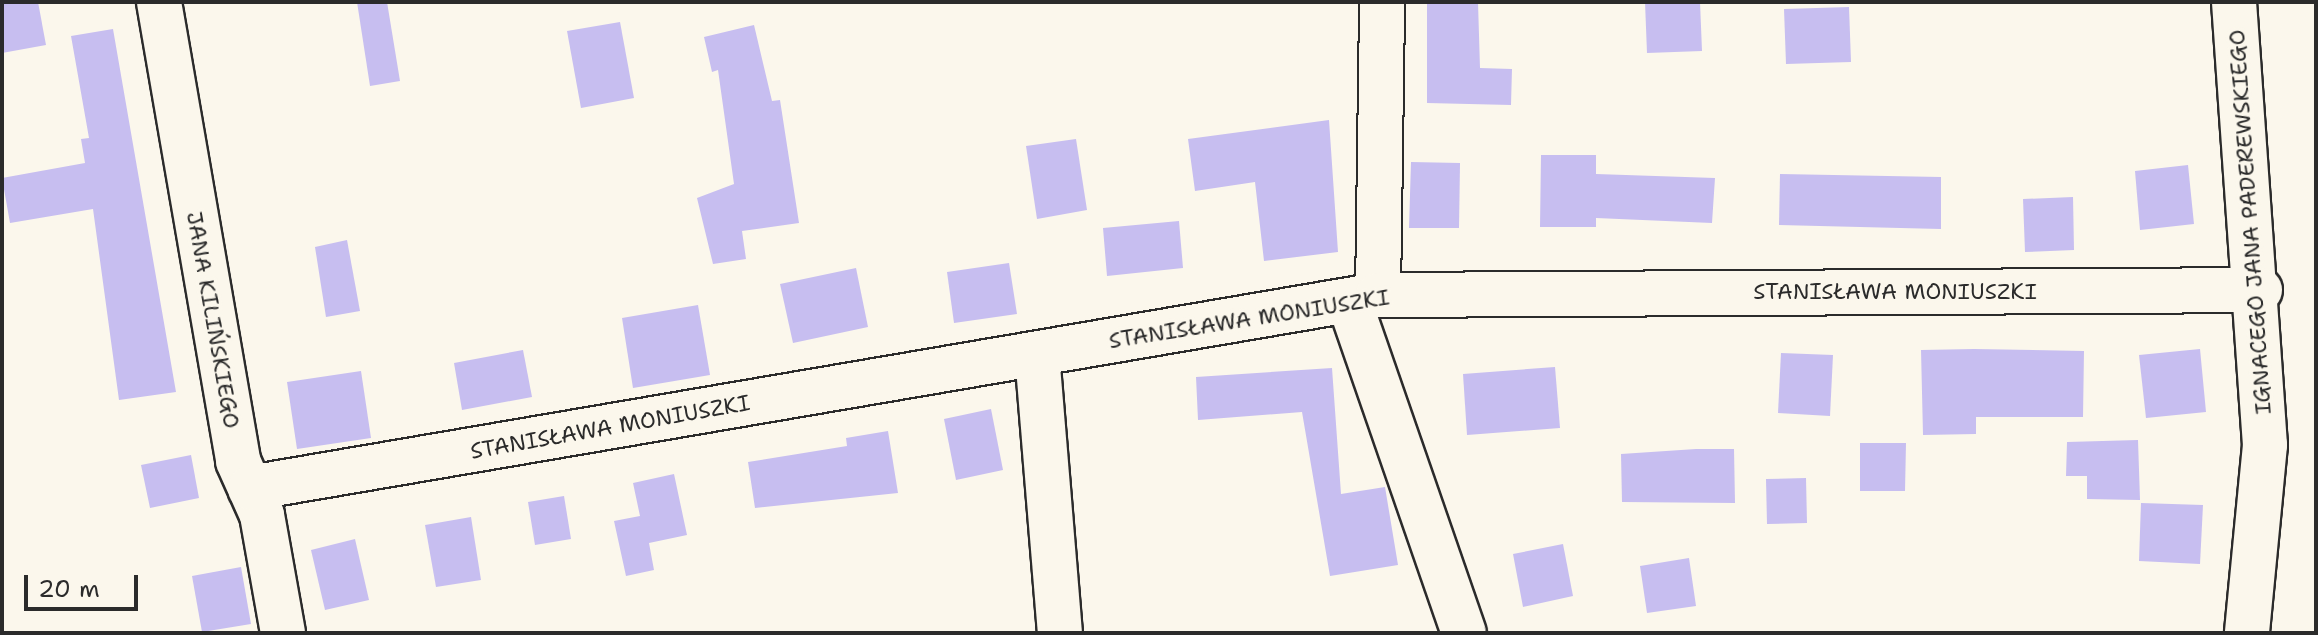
<!DOCTYPE html>
<html>
<head>
<meta charset="utf-8">
<style>
  body { margin:0 }
  #map { position:relative; width:2318px; height:635px; overflow:hidden; background:#fbf7ec; font-family:"Shantell Sans",sans-serif }
  div>[style] { position:absolute }
  .building>* { inset:0; background:#c7bef0 }
  .roads { filter:drop-shadow(2px 0 #2b2b2b) drop-shadow(-2px 0 #2b2b2b) drop-shadow(0 2px #2b2b2b) drop-shadow(0 -2px #2b2b2b) }
  .minor>* { height:44px; margin:-22px; padding:0 22px; transform-origin:22px; border-radius:22px; background:#fbf7ec }
  span { translate:-50% -50%; white-space:nowrap; text-align:center; line-height:1.15; -webkit-text-stroke:7px #fbf7ec; paint-order:stroke }
  .street-label { font-size:22px; color:#2b2b2b }
  .frame { position:absolute; inset:0; border:4px solid #2b2b2b; pointer-events:none }
  .scale { position:absolute; left:24px; top:575px; width:114px; height:36px; box-sizing:border-box; border:4px solid #2b2b2b; border-top:0; padding-left:10px; font-size:24px; line-height:28px; white-space:nowrap; color:#2b2b2b; -webkit-text-stroke:6px #fbf7ec; paint-order:stroke }
</style>
</head>
<body>
<div id="map">
  <div class="building">
    <div style="clip-path:polygon(2px 2px,38px 2px,46px 45px,2px 53px)"></div>
    <div style="clip-path:polygon(357px 2px,387px 2px,400px 81px,370px 86px)"></div>
    <div style="clip-path:polygon(1427px 2px,1478px 2px,1480px 68px,1512px 69px,1511px 105px,1427px 103px)"></div>
    <div style="clip-path:polygon(1645px 2px,1700px 2px,1702px 51px,1647px 53px)"></div>
    <div style="clip-path:polygon(1849px 7px,1851px 62px,1786px 64px,1784px 9px)"></div>
    <div style="clip-path:polygon(620px 22px,634px 98px,581px 108px,567px 31px)"></div>
    <div style="clip-path:polygon(754px 25px,772px 101px,780px 100px,799px 223px,742px 231px,746px 259px,713px 264px,697px 198px,734px 184px,718px 70px,712px 72px,704px 37px)"></div>
    <div style="clip-path:polygon(113px 29px,176px 392px,119px 400px,93px 209px,10px 223px,2px 178px,85px 163px,81px 139px,89px 138px,71px 36px)"></div>
    <div style="clip-path:polygon(1329px 120px,1338px 252px,1264px 261px,1255px 182px,1195px 191px,1188px 139px)"></div>
    <div style="clip-path:polygon(1076px 139px,1087px 210px,1037px 219px,1026px 146px)"></div>
    <div style="clip-path:polygon(1541px 155px,1596px 155px,1596px 174px,1715px 178px,1712px 223px,1596px 218px,1596px 227px,1540px 227px)"></div>
    <div style="clip-path:polygon(1411px 162px,1460px 163px,1459px 228px,1409px 228px)"></div>
    <div style="clip-path:polygon(2188px 165px,2194px 224px,2140px 230px,2135px 171px)"></div>
    <div style="clip-path:polygon(1780px 174px,1941px 177px,1941px 229px,1779px 225px)"></div>
    <div style="clip-path:polygon(2073px 197px,2074px 250px,2025px 252px,2023px 199px)"></div>
    <div style="clip-path:polygon(1179px 221px,1183px 268px,1107px 276px,1103px 228px)"></div>
    <div style="clip-path:polygon(347px 240px,360px 311px,326px 317px,315px 247px)"></div>
    <div style="clip-path:polygon(1009px 263px,1017px 314px,954px 323px,947px 272px)"></div>
    <div style="clip-path:polygon(856px 268px,868px 327px,793px 343px,780px 284px)"></div>
    <div style="clip-path:polygon(698px 305px,710px 375px,633px 388px,622px 318px)"></div>
    <div style="clip-path:polygon(1974px 349px,2084px 351px,2083px 417px,1976px 417px,1976px 434px,1923px 435px,1921px 350px)"></div>
    <div style="clip-path:polygon(2200px 349px,2206px 412px,2146px 418px,2139px 355px)"></div>
    <div style="clip-path:polygon(523px 350px,532px 397px,462px 410px,454px 363px)"></div>
    <div style="clip-path:polygon(1781px 353px,1833px 355px,1830px 416px,1778px 413px)"></div>
    <div style="clip-path:polygon(1555px 367px,1560px 428px,1467px 435px,1463px 374px)"></div>
    <div style="clip-path:polygon(1332px 368px,1341px 494px,1385px 487px,1398px 565px,1330px 576px,1302px 412px,1198px 420px,1196px 377px)"></div>
    <div style="clip-path:polygon(361px 371px,371px 438px,297px 449px,287px 382px)"></div>
    <div style="clip-path:polygon(991px 409px,1003px 470px,956px 480px,944px 419px)"></div>
    <div style="clip-path:polygon(888px 431px,898px 493px,755px 508px,748px 462px,847px 446px,846px 438px)"></div>
    <div style="clip-path:polygon(2138px 440px,2140px 500px,2087px 499px,2087px 476px,2066px 476px,2067px 442px)"></div>
    <div style="clip-path:polygon(1860px 443px,1906px 443px,1905px 491px,1860px 491px)"></div>
    <div style="clip-path:polygon(1696px 449px,1734px 449px,1735px 503px,1622px 502px,1621px 454px)"></div>
    <div style="clip-path:polygon(191px 455px,199px 498px,150px 508px,141px 465px)"></div>
    <div style="clip-path:polygon(674px 474px,687px 535px,649px 543px,654px 570px,626px 576px,614px 521px,640px 516px,633px 483px)"></div>
    <div style="clip-path:polygon(1806px 478px,1807px 523px,1767px 524px,1766px 479px)"></div>
    <div style="clip-path:polygon(564px 496px,571px 539px,535px 545px,528px 502px)"></div>
    <div style="clip-path:polygon(2141px 503px,2203px 505px,2200px 564px,2139px 561px)"></div>
    <div style="clip-path:polygon(471px 517px,481px 580px,436px 587px,425px 525px)"></div>
    <div style="clip-path:polygon(355px 539px,369px 600px,325px 610px,311px 550px)"></div>
    <div style="clip-path:polygon(1563px 544px,1573px 596px,1523px 607px,1513px 554px)"></div>
    <div style="clip-path:polygon(1689px 558px,1696px 606px,1647px 613px,1640px 566px)"></div>
    <div style="clip-path:polygon(241px 567px,251px 624px,202px 632px,192px 576px)"></div>
  </div>
  <div class="roads">
    <div class="minor">
      <div style="left:159px;top:2px;width:466px;rotate:80.2deg"></div>
      <div style="left:238px;top:461px;width:59px;rotate:66deg"></div>
      <div style="left:262px;top:515px;width:120px;rotate:79.9deg"></div>
      <div style="left:2234px;top:2px;width:444px;rotate:86deg"></div>
      <div style="left:2265px;top:445px;width:189px;rotate:95.5deg"></div>
      <div style="left:1378px;top:295px;width:293px;rotate:-89.2deg"></div>
      <div style="left:1349px;top:301px;width:351px;rotate:70.9deg"></div>
      <div style="left:1037px;top:354px;width:280px;rotate:85.3deg"></div>
      <div style="left:250px;top:488px;width:1144px;rotate:-9.71deg"></div>
      <div style="left:1378px;top:295px;width:882px;rotate:-0.32deg"></div>
    </div>
  </div>
  <div class="street-label">
    <span style="left:2250px;top:222px;rotate:-94deg">IGNACEGO JANA PADEREWSKIEGO</span>
    <span style="left:1895px;top:292px">STANISŁAWA MONIUSZKI</span>
    <span style="left:1249px;top:319px;rotate:-9deg">STANISŁAWA MONIUSZKI</span>
    <span style="left:213px;top:320px;rotate:80deg">JANA KILIŃSKIEGO</span>
    <span style="left:610px;top:427px;rotate:-10deg">STANISŁAWA MONIUSZKI</span>
  </div>
  <div class="frame"></div>
  <div class="scale">20 m</div>
</div>
</body>
</html>
